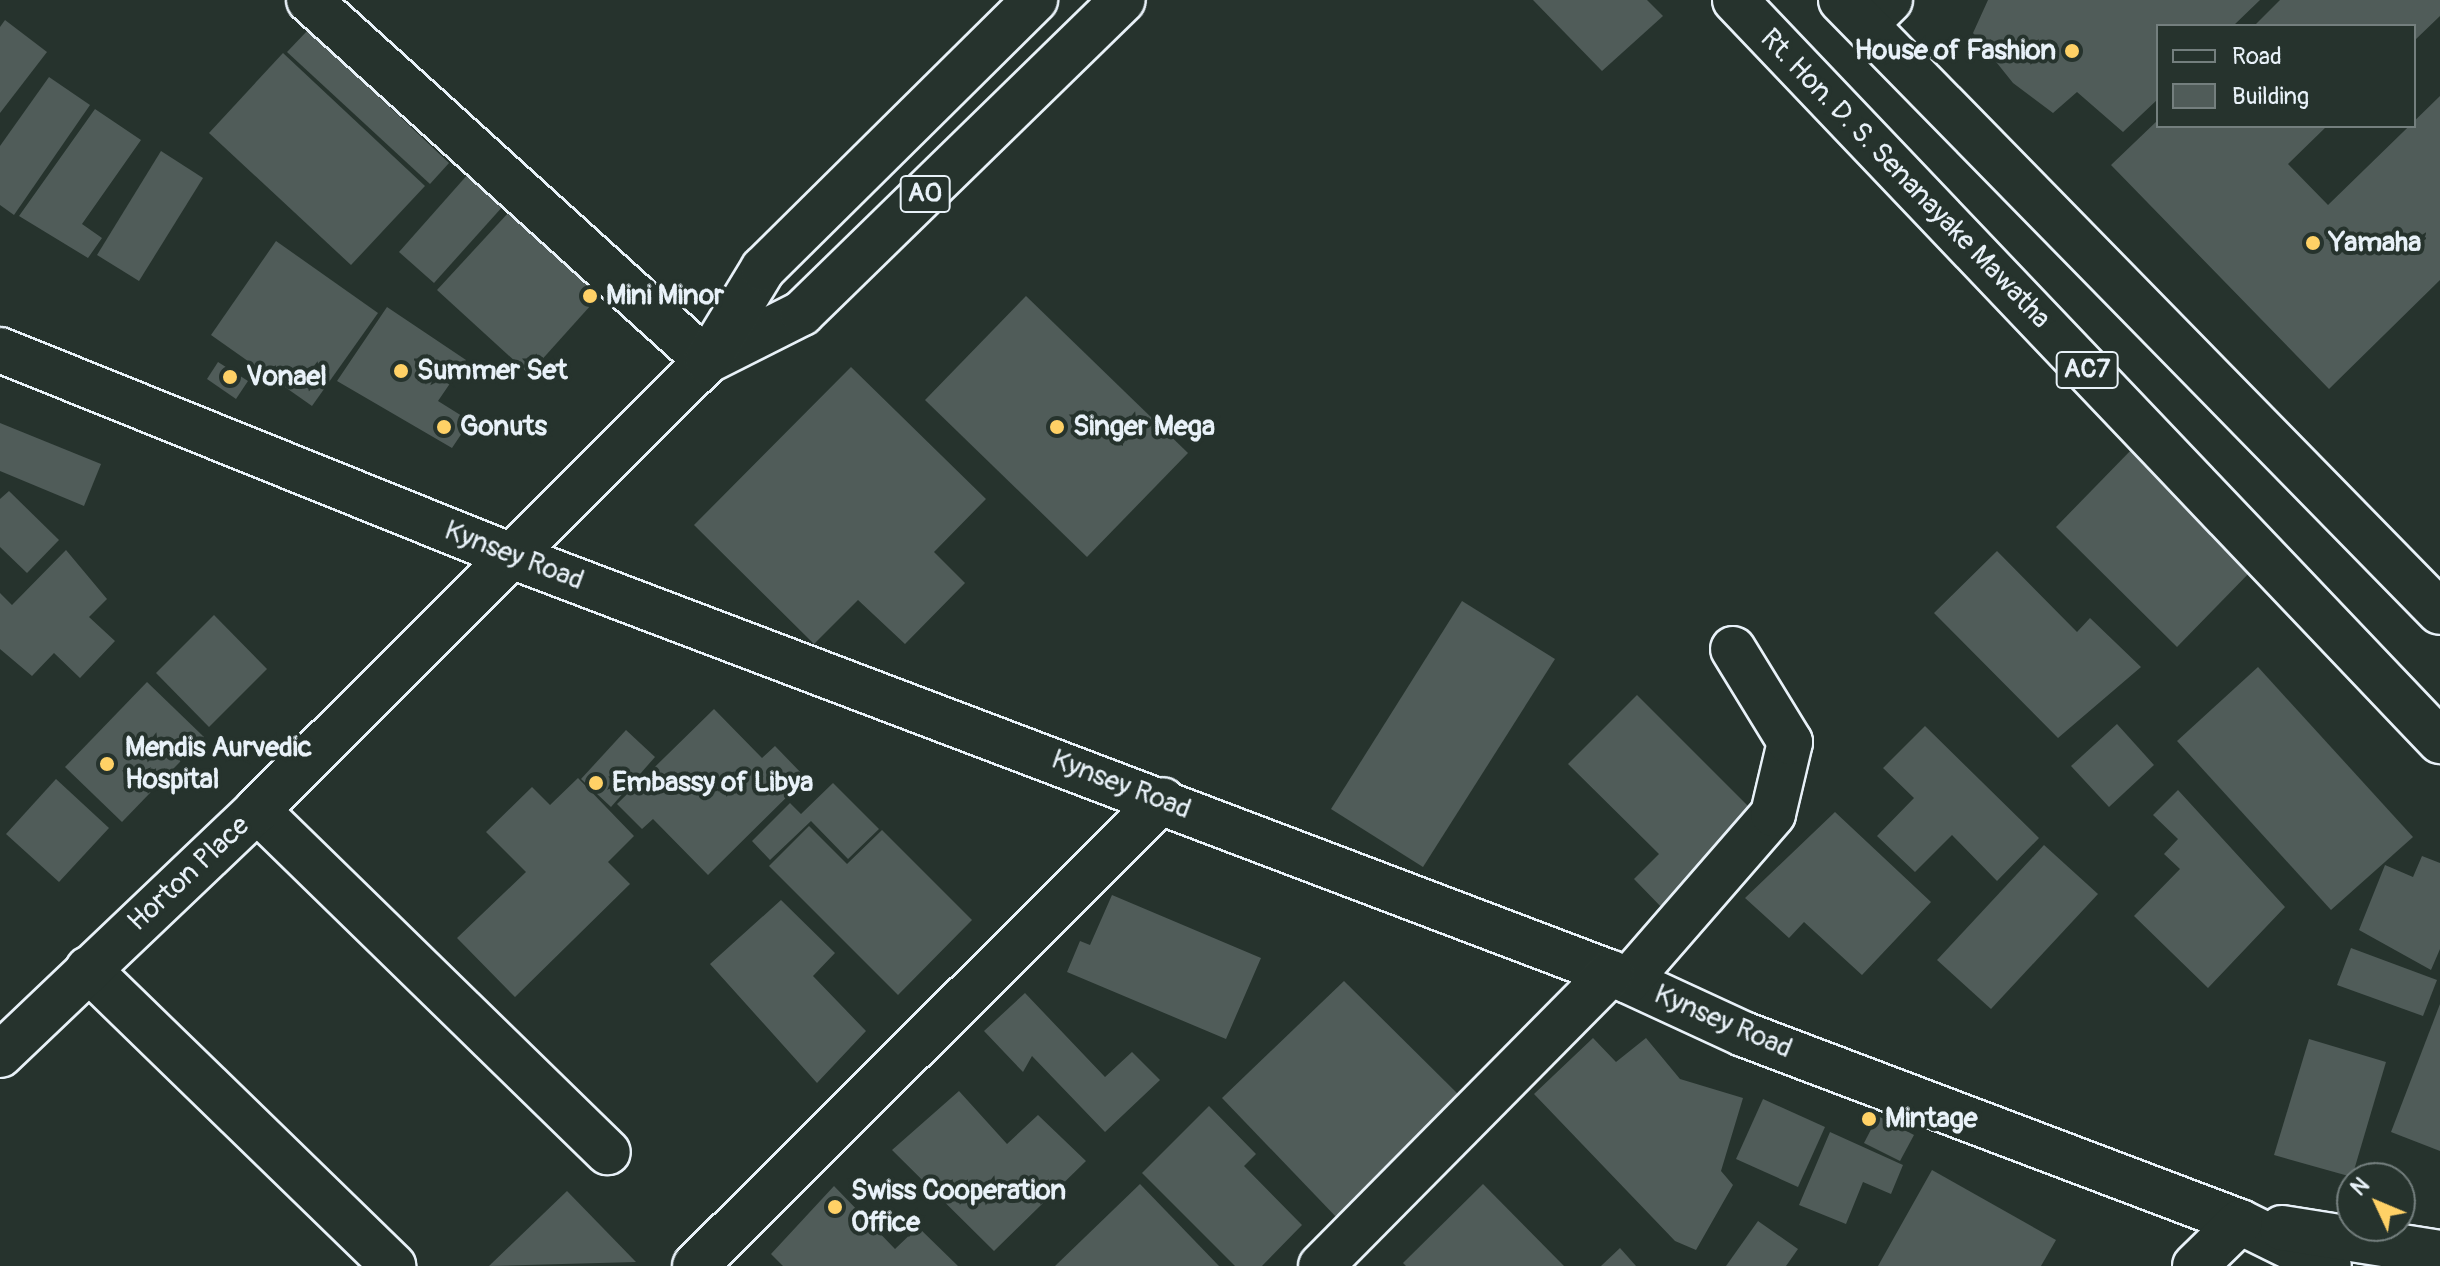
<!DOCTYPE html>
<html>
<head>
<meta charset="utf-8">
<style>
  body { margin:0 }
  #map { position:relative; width:2440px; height:1266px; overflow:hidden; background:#26332d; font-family:Pangolin,sans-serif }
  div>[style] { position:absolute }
  .building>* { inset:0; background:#505c59 }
  .roads { filter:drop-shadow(2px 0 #e8f1f8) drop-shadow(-2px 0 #e8f1f8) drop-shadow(0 2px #e8f1f8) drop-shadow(0 -2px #e8f1f8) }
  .minor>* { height:44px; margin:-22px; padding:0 22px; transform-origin:22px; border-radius:22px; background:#26332d }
  .highway>* { height:44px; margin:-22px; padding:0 22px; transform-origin:22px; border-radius:22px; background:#26332d }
  .dots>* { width:22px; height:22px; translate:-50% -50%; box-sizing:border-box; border:4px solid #26332d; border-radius:50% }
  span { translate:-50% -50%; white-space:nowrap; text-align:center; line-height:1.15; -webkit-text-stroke:8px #26332d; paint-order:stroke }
  .shield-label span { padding:2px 6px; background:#26332d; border:2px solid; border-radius:6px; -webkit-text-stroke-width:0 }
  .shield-label { font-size:26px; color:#e8f1f8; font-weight:700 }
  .poi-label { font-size:28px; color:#e8f1f8; font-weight:700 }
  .right { translate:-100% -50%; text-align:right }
  .left { translate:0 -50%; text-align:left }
  .street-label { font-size:28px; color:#e8f1f8 }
  .legend { position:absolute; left:2156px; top:24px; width:260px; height:104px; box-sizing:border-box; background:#26332d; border:2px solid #747f7e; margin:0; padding:10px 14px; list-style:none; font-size:24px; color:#e8f1f8 }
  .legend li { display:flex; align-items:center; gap:16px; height:40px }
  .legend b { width:40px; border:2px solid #747f7e }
  .north { position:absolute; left:2336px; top:1162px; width:80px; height:80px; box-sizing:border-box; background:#26332d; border:2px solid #747f7e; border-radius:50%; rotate:314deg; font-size:22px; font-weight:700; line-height:32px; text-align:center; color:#e8f1f8 }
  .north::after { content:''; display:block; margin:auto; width:28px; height:36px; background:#ffd166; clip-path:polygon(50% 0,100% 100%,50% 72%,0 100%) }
</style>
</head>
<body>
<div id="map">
  <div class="building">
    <div style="clip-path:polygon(1533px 0,1647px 0,1663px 16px,1602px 71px)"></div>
    <div style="clip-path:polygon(1988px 0,2260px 0,2233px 26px,2158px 26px,2158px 99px,2123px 132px,2077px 92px,2053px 113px,2013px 83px,1973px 33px)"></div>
    <div style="clip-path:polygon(2280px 0,2440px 0,2440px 16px,2414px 41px,2414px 26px,2254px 26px)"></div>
    <div style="clip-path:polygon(5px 20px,47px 52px,0 113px,0 27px)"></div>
    <div style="clip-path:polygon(308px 30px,449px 163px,430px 184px,287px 52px)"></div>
    <div style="clip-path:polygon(283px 53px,425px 186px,351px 265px,209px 133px)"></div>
    <div style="clip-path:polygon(49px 77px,90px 105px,14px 215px,0 205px,0 146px)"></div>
    <div style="clip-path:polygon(2440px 96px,2440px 280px,2329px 389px,2111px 165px,2158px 120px,2158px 126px,2327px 126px,2288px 164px,2328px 205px)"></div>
    <div style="clip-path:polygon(95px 109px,141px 140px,82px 224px,102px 238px,88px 258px,19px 216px)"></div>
    <div style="clip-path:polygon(161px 151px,203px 178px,139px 281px,97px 255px)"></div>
    <div style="clip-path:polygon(469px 173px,504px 205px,434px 283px,399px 252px)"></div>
    <div style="clip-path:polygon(509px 212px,600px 295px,529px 374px,437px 290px)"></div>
    <div style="clip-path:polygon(276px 241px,378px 313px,312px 406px,211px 335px)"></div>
    <div style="clip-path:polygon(1026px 296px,1188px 453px,1087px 557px,925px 400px)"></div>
    <div style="clip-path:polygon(387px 307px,466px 360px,438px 401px,470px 421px,452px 448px,337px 381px)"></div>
    <div style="clip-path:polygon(218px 362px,248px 381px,236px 399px,207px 379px)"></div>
    <div style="clip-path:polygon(851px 367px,986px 499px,934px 552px,965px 583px,905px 644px,858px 600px,814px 644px,694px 525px)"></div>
    <div style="clip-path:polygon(0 423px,101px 464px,84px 506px,0 471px)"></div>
    <div style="clip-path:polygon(2133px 448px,2254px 568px,2177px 647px,2056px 527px)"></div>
    <div style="clip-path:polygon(9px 491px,59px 540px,27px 573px,0 547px,0 499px)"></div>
    <div style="clip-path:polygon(66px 550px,107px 599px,89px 617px,115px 641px,80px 678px,54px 653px,32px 676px,0 649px,0 593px,12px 605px)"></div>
    <div style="clip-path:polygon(1997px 551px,2077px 632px,2090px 618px,2141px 667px,2058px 738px,1934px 613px)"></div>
    <div style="clip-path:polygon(1462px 601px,1555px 659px,1423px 867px,1331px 809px)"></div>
    <div style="clip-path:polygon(214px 615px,267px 669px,209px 727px,156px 673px)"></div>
    <div style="clip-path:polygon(2258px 667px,2413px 837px,2331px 910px,2177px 741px)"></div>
    <div style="clip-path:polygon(147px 682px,204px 737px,122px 822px,65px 767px)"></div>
    <div style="clip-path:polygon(1637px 695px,1761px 819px,1667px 913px,1634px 879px,1659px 854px,1568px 764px)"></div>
    <div style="clip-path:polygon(714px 709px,762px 758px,775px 746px,806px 778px,708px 875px,653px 819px,642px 829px,617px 804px)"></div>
    <div style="clip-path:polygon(2117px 724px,2154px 765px,2109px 807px,2071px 766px)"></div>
    <div style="clip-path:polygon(1925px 726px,2039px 838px,1997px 881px,1952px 835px,1915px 872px,1877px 836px,1914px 798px,1883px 768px)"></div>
    <div style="clip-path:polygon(626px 730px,655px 757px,611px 807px,581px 779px)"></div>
    <div style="clip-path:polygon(578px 778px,634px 836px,608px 862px,630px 884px,515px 997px,457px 938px,526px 872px,486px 832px,532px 787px,550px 805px)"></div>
    <div style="clip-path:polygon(56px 779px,109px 828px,59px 882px,6px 834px)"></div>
    <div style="clip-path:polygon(833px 783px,879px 829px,848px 859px,811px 821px,770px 860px,752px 841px,790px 803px,801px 814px)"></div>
    <div style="clip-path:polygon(2178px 790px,2285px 907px,2208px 988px,2134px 916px,2180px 869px,2164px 854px,2178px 839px,2153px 815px)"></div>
    <div style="clip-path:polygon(1835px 812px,1931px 902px,1862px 975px,1804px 922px,1789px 938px,1745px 898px)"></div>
    <div style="clip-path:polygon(809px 826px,847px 864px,882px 830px,972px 920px,898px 995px,769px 866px)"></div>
    <div style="clip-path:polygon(2044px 845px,2098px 894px,1991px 1009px,1937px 960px)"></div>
    <div style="clip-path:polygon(2422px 856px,2440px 863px,2440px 949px,2431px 970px,2359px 930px,2385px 865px,2413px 877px)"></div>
    <div style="clip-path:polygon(1112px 895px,1261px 958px,1226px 1039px,1067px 972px,1080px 941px,1090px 945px)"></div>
    <div style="clip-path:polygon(781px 900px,835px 953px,813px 976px,866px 1031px,817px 1083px,710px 964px)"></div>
    <div style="clip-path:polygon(2351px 948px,2437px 980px,2423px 1016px,2337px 985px)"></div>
    <div style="clip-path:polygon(1344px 981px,1464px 1100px,1339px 1220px,1222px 1098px)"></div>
    <div style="clip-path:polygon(1025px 993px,1105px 1077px,1132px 1052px,1160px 1080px,1105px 1132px,1032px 1056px,1023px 1072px,984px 1031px)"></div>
    <div style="clip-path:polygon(2440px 1004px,2440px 1151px,2391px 1132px)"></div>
    <div style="clip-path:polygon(1593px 1038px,1616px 1062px,1646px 1038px,1680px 1079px,1743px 1098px,1721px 1171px,1733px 1185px,1696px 1250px,1675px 1241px,1534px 1094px)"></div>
    <div style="clip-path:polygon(2309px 1039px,2386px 1062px,2352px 1177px,2274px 1155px)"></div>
    <div style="clip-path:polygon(959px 1091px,1007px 1144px,1038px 1115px,1086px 1161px,994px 1251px,892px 1150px)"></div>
    <div style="clip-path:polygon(1763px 1099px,1825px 1127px,1798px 1187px,1736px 1159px)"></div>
    <div style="clip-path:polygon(1209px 1106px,1256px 1154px,1244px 1166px,1302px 1225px,1262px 1266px,1235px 1266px,1142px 1173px)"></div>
    <div style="clip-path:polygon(1878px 1116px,1914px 1135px,1900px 1161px,1864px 1143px)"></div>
    <div style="clip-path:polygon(1830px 1132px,1903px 1165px,1891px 1194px,1863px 1182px,1846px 1224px,1799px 1205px)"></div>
    <div style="clip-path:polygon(1932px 1170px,2056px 1240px,2041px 1266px,1878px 1266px)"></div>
    <div style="clip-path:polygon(1140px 1184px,1219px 1266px,1055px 1266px)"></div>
    <div style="clip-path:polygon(1483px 1184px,1564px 1266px,1406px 1266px,1403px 1263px)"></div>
    <div style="clip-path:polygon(834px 1186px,895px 1249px,918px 1227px,958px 1266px,783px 1266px,771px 1254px)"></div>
    <div style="clip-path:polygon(567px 1191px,636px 1262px,489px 1266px)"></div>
    <div style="clip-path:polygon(1758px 1221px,1798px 1249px,1786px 1266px,1726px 1266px)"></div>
    <div style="clip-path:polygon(1620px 1248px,1636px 1266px,1601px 1266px)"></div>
  </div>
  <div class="roads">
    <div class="minor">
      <div style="left:309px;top:0;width:537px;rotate:42.21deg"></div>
      <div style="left:1866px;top:24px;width:34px;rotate:-45deg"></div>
      <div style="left:0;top:350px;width:554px;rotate:21.94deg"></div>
      <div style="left:514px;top:557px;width:1173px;rotate:20.77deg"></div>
      <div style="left:1611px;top:973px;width:145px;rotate:24.8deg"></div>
      <div style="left:1743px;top:1034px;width:531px;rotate:20.72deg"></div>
      <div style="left:2240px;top:1222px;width:99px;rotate:26.3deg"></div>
      <div style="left:257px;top:810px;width:490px;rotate:44.3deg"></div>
      <div style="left:88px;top:969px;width:426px;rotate:44.2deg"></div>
      <div style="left:1628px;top:981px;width:221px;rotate:-49deg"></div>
      <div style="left:1773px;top:814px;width:74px;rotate:-76.7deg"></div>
      <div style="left:1790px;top:742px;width:109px;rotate:-121.5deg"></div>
      <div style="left:2282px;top:1228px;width:160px;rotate:9deg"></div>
      <div style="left:695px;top:1266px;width:660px;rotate:-44.88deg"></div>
      <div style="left:1321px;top:1266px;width:412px;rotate:-45.3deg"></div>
      <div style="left:2195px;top:1266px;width:63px;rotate:-44.4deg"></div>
    </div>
    <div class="highway">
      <div style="left:1735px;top:0;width:1023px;rotate:46.43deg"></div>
      <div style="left:1841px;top:0;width:856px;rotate:45.62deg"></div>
      <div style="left:707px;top:361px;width:106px;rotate:-26.8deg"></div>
      <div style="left:802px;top:313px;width:448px;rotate:-44.3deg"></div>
      <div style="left:0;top:1055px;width:355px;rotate:-43.6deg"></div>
      <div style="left:257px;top:810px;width:636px;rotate:-44.94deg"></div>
      <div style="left:707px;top:361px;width:108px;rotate:-58.7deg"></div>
      <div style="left:763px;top:269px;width:383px;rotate:-44.7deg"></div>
    </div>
  </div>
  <div class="dots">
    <div style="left:2072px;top:51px;background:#ffd166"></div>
    <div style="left:2313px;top:243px;background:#ffd166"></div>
    <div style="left:590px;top:296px;background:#ffd166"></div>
    <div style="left:401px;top:371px;background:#ffd166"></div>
    <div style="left:230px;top:377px;background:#ffd166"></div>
    <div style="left:444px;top:427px;background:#ffd166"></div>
    <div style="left:1057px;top:427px;background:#ffd166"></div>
    <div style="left:107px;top:764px;background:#ffd166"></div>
    <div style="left:596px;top:783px;background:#ffd166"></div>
    <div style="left:1869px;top:1119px;background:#ffd166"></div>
    <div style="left:835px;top:1207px;background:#ffd166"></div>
  </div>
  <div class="shield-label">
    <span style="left:925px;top:194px">A0</span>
    <span style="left:2087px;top:370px">AC7</span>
  </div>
  <div class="poi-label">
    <span class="right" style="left:2056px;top:51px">House of Fashion</span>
    <span class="left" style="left:2329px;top:243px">Yamaha</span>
    <span class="left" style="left:606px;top:296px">Mini Minor</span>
    <span class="left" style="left:417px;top:371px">Summer Set</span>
    <span class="left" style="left:246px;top:377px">Vonael</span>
    <span class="left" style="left:460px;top:427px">Gonuts</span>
    <span class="left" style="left:1073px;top:427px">Singer Mega</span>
    <span class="left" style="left:125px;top:764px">Mendis Aurvedic<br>Hospital</span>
    <span class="left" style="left:612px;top:783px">Embassy of Libya</span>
    <span class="left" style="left:1885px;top:1119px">Mintage</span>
    <span class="left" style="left:851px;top:1207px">Swiss Cooperation<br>Office</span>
  </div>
  <div class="street-label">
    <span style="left:1905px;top:179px;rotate:46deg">Rt. Hon. D. S. Senanayake Mawatha</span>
    <span style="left:514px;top:556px;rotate:21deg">Kynsey Road</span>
    <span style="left:1121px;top:785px;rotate:21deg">Kynsey Road</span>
    <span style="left:189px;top:874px;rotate:-43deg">Horton Place</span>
    <span style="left:1723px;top:1022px;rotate:23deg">Kynsey Road</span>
  </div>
  <ul class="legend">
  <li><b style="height:10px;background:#26332d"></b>Road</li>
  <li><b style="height:22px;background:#505c59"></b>Building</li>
  </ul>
  <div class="north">N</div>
</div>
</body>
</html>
